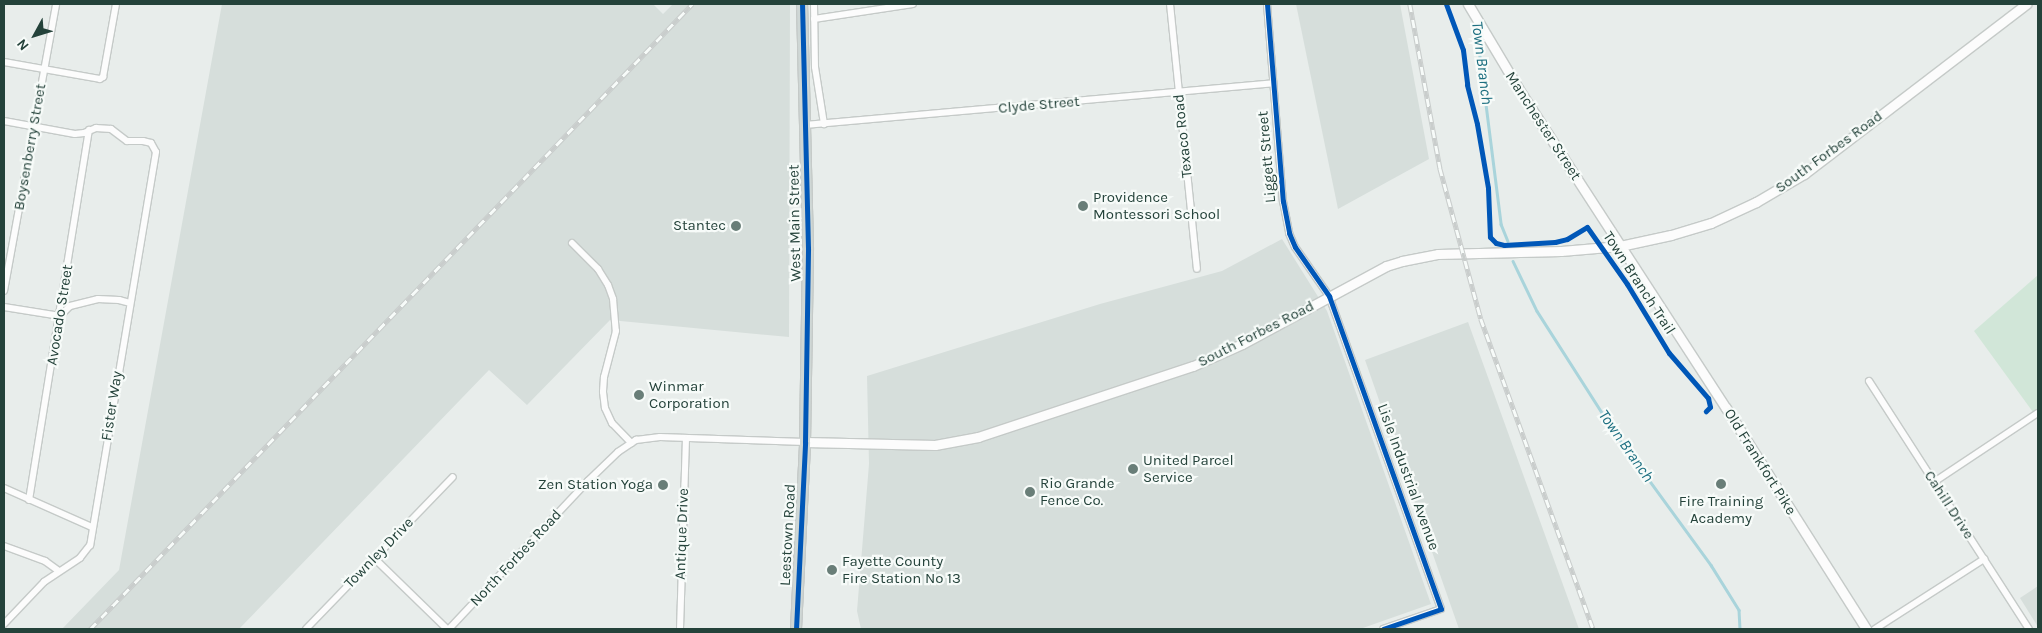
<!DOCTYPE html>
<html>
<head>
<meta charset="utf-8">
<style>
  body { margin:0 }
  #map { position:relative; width:2042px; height:633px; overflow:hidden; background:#e8edeb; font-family:Karla,sans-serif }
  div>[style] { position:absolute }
  .built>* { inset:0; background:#d6dedb }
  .green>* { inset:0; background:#d1e6d8 }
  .stream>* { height:2.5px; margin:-1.25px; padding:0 1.25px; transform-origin:1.25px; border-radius:1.25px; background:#a9d4db }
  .roads { filter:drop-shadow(1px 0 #c5cac8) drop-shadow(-1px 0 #c5cac8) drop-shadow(0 1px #c5cac8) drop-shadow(0 -1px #c5cac8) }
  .street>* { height:6px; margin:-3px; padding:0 3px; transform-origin:3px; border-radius:3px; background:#fcfcfc }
  .secondary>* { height:9px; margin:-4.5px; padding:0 4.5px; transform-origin:4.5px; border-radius:4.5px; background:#fcfcfc }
  .primary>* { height:10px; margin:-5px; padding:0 5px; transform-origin:5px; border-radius:5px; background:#cfd7d5 }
  .rail>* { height:4.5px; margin-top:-2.25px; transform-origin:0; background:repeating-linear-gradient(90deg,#f7fbf9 0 8px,#c9cdcc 0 16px); box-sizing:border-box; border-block:1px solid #c9cdcc }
  .cycleway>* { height:5px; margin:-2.5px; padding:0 2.5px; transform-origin:2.5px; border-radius:2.5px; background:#0057b8 }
  .dots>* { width:14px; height:14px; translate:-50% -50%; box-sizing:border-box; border:2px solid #f7fbf9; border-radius:50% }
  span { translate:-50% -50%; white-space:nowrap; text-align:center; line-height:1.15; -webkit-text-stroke:4.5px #f7fbf9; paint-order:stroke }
  .street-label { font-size:15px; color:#24423a }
  .poi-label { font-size:15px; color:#24423a }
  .left { translate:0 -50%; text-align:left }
  .right { translate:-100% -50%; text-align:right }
  .water-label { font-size:16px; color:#1c6f80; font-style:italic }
  .frame { position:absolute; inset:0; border:5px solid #24423a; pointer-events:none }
  .north { position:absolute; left:10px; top:10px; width:50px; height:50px; -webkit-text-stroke:4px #f7fbf9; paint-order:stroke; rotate:231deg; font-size:14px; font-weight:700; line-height:20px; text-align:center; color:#24423a }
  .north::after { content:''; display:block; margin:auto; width:18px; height:22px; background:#24423a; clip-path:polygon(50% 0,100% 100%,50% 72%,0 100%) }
</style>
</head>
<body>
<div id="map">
  <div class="built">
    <div style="clip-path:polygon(222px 4px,653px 4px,663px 14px,673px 4px,790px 4px,789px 337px,610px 320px,527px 405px,489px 370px,239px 629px,62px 629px,119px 570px)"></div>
    <div style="clip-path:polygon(1296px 4px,1400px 4px,1429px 159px,1338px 209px)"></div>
    <div style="clip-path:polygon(1282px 239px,1327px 311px,1431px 604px,1360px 629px,861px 629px,857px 611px,869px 464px,867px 376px,1100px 304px,1222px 271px)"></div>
    <div style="clip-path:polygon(1468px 322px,1579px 629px,1459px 629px,1365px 360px)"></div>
    <div style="clip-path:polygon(2038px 586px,2038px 627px,2020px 598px)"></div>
  </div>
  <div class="green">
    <div style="clip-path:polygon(2038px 275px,2038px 419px,1974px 331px)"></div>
  </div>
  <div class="stream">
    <div style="left:1476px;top:25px;width:201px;rotate:82.8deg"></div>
    <div style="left:1501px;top:224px;width:18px;rotate:68deg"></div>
    <div style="left:1513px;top:261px;width:55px;rotate:64.4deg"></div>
    <div style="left:1537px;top:311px;width:148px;rotate:57.4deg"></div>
    <div style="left:1617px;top:436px;width:160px;rotate:53.9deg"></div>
    <div style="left:1711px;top:565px;width:53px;rotate:58.1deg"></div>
    <div style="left:1739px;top:610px;width:19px;rotate:87deg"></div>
  </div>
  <div class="roads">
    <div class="street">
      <div style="left:814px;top:4px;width:63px;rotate:89.1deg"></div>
      <div style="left:815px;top:67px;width:58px;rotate:81deg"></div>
      <div style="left:1170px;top:4px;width:266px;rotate:84.2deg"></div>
      <div style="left:1267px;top:4px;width:198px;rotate:85.4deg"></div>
      <div style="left:1283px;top:201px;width:33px;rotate:79deg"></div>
      <div style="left:1289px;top:233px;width:15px;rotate:67deg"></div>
      <div style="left:1295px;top:247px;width:60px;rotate:55.2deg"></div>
      <div style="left:1329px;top:296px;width:332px;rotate:70.3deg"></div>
      <div style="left:1441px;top:609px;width:61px;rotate:161deg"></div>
      <div style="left:814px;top:19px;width:100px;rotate:-8.6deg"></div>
      <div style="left:4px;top:62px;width:97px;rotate:10deg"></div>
      <div style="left:100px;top:79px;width:4px;rotate:-34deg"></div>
      <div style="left:103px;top:77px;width:74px;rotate:-79.9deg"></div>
      <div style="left:4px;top:121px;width:72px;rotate:10.4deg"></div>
      <div style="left:75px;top:134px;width:9px;rotate:-6deg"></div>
      <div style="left:84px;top:133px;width:13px;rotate:-23deg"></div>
      <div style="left:96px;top:128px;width:15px;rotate:4deg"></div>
      <div style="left:111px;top:129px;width:20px;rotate:37deg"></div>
      <div style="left:127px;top:141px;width:16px"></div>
      <div style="left:143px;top:141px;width:8px;rotate:14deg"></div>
      <div style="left:151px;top:143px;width:10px;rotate:61deg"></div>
      <div style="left:156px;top:152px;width:399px;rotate:99.5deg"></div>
      <div style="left:90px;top:545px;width:16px;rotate:128deg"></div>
      <div style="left:80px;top:558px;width:43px;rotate:146.3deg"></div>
      <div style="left:44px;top:582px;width:58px;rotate:133.6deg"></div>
      <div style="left:805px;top:125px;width:470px;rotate:-5.1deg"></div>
      <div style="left:572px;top:243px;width:37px;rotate:45deg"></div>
      <div style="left:598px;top:269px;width:19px;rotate:58deg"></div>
      <div style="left:608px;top:285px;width:15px;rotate:70deg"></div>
      <div style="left:613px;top:299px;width:32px;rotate:85deg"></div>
      <div style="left:616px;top:331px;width:48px;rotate:104.6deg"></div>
      <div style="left:604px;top:377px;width:15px;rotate:94deg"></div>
      <div style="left:603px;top:392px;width:16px;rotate:83deg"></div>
      <div style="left:605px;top:408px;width:17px;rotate:65deg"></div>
      <div style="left:612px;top:423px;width:28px;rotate:46deg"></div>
      <div style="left:4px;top:291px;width:292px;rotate:-79.7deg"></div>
      <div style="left:4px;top:307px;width:57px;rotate:9.1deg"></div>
      <div style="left:60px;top:316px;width:14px;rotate:-45deg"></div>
      <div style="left:70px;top:306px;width:29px;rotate:-14deg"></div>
      <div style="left:98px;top:299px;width:21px;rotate:3deg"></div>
      <div style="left:119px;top:300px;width:11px;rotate:15deg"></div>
      <div style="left:1869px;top:381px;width:295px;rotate:57.2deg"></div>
      <div style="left:1934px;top:482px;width:125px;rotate:-33.6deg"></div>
      <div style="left:4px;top:488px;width:96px;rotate:23.9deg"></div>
      <div style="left:29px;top:500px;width:375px;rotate:-80.8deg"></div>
      <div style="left:4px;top:546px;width:44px;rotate:20.1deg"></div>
      <div style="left:45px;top:561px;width:17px;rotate:36deg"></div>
      <div style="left:374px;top:558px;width:102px;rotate:44.2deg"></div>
      <div style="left:306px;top:629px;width:211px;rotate:-46deg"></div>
      <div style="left:449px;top:629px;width:203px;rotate:-46.8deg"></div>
      <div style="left:588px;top:481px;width:42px;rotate:-44deg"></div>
      <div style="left:618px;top:452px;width:22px;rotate:-34deg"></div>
      <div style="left:636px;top:440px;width:24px;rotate:-7deg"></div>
      <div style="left:660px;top:437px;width:145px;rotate:2deg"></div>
      <div style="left:680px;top:629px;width:190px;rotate:-88.2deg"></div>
      <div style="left:1875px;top:629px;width:130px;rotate:-32.7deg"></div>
    </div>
    <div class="secondary">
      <div style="left:1468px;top:4px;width:98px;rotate:59.2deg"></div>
      <div style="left:1518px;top:88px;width:382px;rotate:57deg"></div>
      <div style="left:1726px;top:408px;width:262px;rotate:57.6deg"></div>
      <div style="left:805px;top:442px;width:130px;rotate:1.3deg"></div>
      <div style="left:935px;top:445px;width:44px;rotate:-10.5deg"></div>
      <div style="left:978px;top:437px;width:226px;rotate:-18.3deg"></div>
      <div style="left:1193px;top:366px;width:54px;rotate:-24.2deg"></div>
      <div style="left:1242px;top:344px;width:164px;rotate:-28.4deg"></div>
      <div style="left:1386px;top:266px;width:17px;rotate:-17deg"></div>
      <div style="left:1402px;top:261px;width:37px;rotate:-11deg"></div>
      <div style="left:1438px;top:254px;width:123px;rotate:-1.4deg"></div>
      <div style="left:1561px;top:251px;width:59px;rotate:-4.8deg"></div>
      <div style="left:1620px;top:246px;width:52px;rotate:-12.2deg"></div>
      <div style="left:1671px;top:235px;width:42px;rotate:-16.7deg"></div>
      <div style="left:1711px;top:223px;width:50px;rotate:-25deg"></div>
      <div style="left:1756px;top:202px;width:56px;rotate:-30.3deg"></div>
      <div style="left:1804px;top:174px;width:280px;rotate:-37.4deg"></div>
    </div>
    <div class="primary">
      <div style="left:796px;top:629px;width:187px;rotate:-87.2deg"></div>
      <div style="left:805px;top:442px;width:194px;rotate:-89.1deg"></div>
      <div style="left:808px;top:248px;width:244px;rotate:-91.4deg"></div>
    </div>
  </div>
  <div class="rail">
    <div style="left:1410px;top:4px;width:167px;rotate:79.6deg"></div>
    <div style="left:1440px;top:168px;width:156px;rotate:74.8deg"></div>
    <div style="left:1481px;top:319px;width:330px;rotate:70.1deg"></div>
    <div style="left:90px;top:629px;width:868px;rotate:-46.07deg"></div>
  </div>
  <div class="cycleway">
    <div style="left:1267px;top:4px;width:198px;rotate:85.4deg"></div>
    <div style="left:1283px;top:201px;width:33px;rotate:79deg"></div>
    <div style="left:1289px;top:233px;width:15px;rotate:67deg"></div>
    <div style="left:1295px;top:247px;width:60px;rotate:55.2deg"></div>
    <div style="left:1329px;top:296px;width:332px;rotate:70.3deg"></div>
    <div style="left:1441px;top:609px;width:61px;rotate:161deg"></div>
    <div style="left:1446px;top:4px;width:49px;rotate:69.7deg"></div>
    <div style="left:1463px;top:50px;width:35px;rotate:83deg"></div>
    <div style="left:1467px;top:85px;width:40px;rotate:75.6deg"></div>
    <div style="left:1477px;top:124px;width:65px;rotate:80.2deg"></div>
    <div style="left:1488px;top:188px;width:49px;rotate:87.7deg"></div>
    <div style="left:1490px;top:237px;width:8px;rotate:45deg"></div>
    <div style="left:1496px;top:243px;width:8px;rotate:14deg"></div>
    <div style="left:1504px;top:245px;width:51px;rotate:-3.4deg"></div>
    <div style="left:1555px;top:242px;width:12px;rotate:-14deg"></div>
    <div style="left:1567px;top:239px;width:23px;rotate:-31deg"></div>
    <div style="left:1587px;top:227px;width:70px;rotate:54.9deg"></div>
    <div style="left:1627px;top:284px;width:81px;rotate:58.7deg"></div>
    <div style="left:1669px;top:353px;width:60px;rotate:49.1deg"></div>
    <div style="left:1708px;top:398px;width:9px;rotate:77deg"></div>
    <div style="left:1710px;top:407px;width:6px;rotate:135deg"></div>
    <div style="left:796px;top:629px;width:187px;rotate:-87.2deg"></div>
    <div style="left:805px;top:442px;width:194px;rotate:-89.1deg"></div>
    <div style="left:808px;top:248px;width:244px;rotate:-91.4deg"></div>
  </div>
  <div class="dots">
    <div style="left:1083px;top:206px;background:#697e78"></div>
    <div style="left:736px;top:226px;background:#697e78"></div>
    <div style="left:639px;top:395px;background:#697e78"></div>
    <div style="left:1133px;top:469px;background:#697e78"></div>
    <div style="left:1721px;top:484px;background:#697e78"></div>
    <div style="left:663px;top:485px;background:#697e78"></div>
    <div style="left:1030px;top:492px;background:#697e78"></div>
    <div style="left:832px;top:570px;background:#697e78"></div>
  </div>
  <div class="street-label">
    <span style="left:1039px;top:105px;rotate:-5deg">Clyde Street</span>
    <span style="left:1543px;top:126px;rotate:57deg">Manchester Street</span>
    <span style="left:1183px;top:136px;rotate:-96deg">Texaco Road</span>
    <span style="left:30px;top:147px;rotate:-80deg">Boysenberry Street</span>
    <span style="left:1829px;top:152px;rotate:-36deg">South Forbes Road</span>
    <span style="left:1267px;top:157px;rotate:-95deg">Liggett Street</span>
    <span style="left:795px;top:223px;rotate:-91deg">West Main Street</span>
    <span style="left:1639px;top:283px;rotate:57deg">Town Branch Trail</span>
    <span style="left:60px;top:315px;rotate:-81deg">Avocado Street</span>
    <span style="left:1256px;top:334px;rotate:-27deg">South Forbes Road</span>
    <span style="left:112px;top:406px;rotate:-81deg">Fister Way</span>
    <span style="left:1760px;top:462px;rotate:58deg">Old Frankfort Pike</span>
    <span style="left:1408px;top:477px;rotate:70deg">Lisle Industrial Avenue</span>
    <span style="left:1949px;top:505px;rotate:57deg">Cahill Drive</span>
    <span style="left:682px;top:534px;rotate:-88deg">Antique Drive</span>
    <span style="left:788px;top:535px;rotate:-87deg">Leestown Road</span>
    <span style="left:379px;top:553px;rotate:-46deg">Townley Drive</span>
    <span style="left:516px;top:558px;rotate:-47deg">North Forbes Road</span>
  </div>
  <div class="poi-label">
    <span class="left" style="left:1093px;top:206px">Providence<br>Montessori School</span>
    <span class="right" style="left:726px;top:226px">Stantec</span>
    <span class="left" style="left:649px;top:395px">Winmar<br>Corporation</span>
    <span class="left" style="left:1143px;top:469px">United Parcel<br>Service</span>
    <span class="left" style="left:1040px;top:492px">Rio Grande<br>Fence Co.</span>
    <span class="right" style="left:653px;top:485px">Zen Station Yoga</span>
    <span style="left:1721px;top:510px">Fire Training<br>Academy</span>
    <span class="left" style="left:842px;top:570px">Fayette County<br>Fire Station No 13</span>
  </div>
  <div class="water-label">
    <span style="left:1482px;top:63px;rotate:83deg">Town Branch</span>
    <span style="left:1626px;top:446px;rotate:55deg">Town Branch</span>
  </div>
  <div class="frame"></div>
  <div class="north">N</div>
</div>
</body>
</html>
